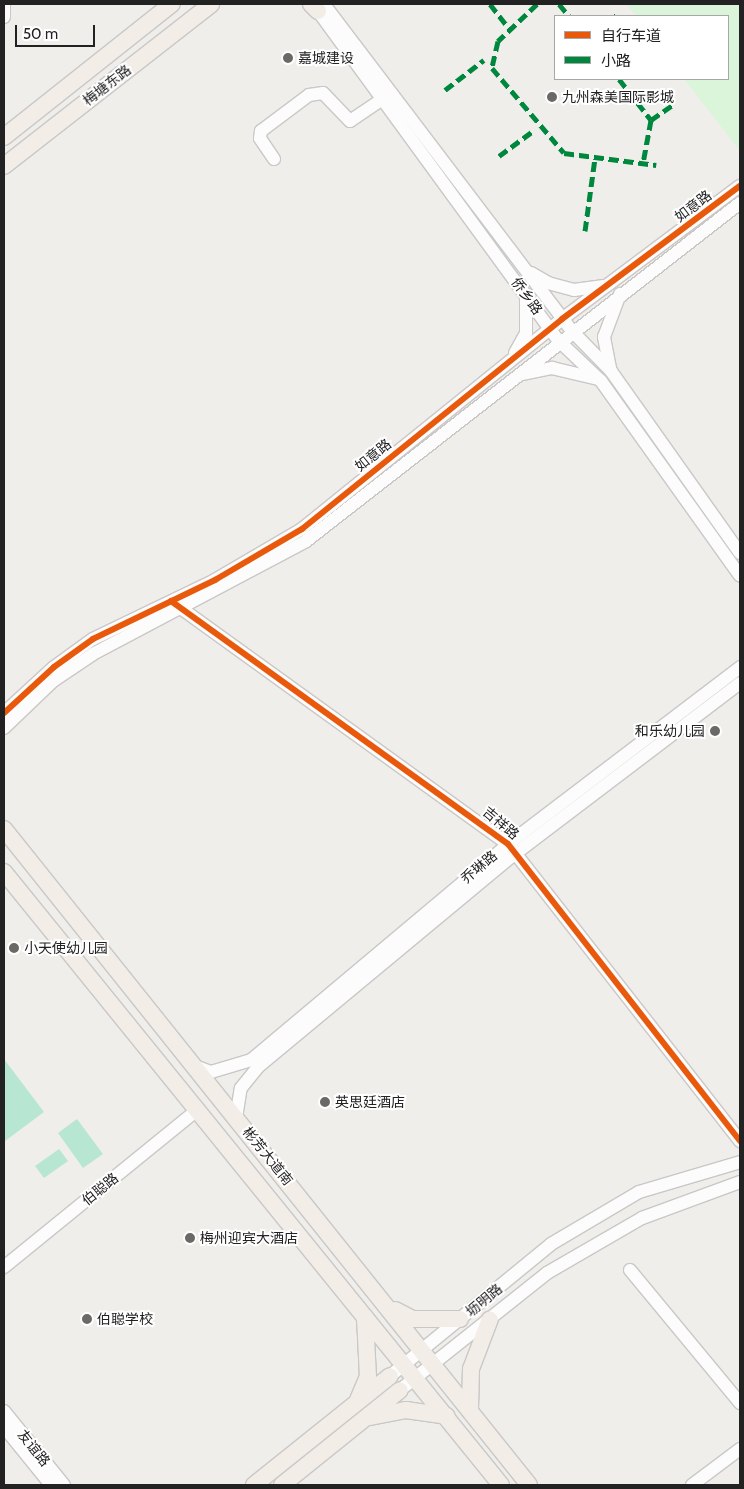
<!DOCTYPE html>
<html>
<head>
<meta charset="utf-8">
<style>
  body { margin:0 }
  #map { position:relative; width:744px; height:1489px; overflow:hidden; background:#f0eeeb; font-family:Cabin,"Noto Sans SC",sans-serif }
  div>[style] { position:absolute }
  .park>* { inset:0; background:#daf5da }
  .pitch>* { inset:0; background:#b7e6d2 }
  .roads { filter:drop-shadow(1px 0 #c9c8c7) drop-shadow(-1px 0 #c9c8c7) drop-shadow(0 1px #c9c8c7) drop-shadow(0 -1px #c9c8c7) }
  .minor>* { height:12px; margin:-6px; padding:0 6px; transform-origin:6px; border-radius:6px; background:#fdfcfc }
  .major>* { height:16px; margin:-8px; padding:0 8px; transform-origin:8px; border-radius:8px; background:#f3ede7 }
  .quiet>* { height:5px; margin-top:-2.5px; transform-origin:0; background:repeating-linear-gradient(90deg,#00873e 0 10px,transparent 0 15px) }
  .cycleway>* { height:6px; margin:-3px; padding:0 3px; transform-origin:3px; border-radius:3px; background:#e8590c }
  .dots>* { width:14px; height:14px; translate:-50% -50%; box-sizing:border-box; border:2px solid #fff; border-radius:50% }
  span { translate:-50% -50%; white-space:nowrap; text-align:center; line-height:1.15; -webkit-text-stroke:4px #fff; paint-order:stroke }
  .poi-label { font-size:14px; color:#222 }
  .left { translate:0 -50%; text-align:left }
  .right { translate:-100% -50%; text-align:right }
  .street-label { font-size:14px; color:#222 }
  .frame { position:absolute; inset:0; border:5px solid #222; pointer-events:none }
  .legend { position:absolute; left:554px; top:15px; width:175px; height:65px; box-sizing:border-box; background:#fff; border:1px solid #a7a7a7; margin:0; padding:6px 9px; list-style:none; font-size:15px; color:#222 }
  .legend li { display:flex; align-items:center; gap:10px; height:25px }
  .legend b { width:25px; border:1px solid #a7a7a7 }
  .scale { position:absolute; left:15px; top:25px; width:80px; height:22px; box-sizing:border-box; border:2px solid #222; border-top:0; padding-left:6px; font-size:15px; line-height:18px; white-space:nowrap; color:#222; -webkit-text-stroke:4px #fff; paint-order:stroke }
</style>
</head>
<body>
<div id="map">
  <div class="park">
    <div style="clip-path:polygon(627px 4px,740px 4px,740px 151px,684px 79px,728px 79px,728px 16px,636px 16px)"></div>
  </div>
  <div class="pitch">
    <div style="clip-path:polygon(4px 1059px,44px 1112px,5px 1141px,4px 1139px)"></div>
    <div style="clip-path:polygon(77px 1119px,103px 1154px,83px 1168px,58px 1133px)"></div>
    <div style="clip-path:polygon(59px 1149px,68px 1161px,44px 1178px,35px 1166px)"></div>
  </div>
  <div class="roads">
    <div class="minor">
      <div style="left:4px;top:5px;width:12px;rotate:90deg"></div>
      <div style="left:326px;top:7px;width:407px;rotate:52.8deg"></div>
      <div style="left:572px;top:331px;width:56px;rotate:45.7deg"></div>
      <div style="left:611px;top:371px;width:223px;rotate:54.7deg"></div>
      <div style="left:318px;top:11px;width:409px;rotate:53.9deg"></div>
      <div style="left:559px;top:341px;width:58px;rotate:43.6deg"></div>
      <div style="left:601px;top:381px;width:239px;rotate:54.5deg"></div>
      <div style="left:274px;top:159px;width:25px;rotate:-124deg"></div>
      <div style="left:260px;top:138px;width:7px;rotate:-82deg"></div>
      <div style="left:261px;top:131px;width:60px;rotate:-36.9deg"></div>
      <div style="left:309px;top:95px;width:14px;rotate:-8deg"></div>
      <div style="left:323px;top:93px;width:39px;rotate:46deg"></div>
      <div style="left:350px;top:121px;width:40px;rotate:-34deg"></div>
      <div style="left:531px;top:273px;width:20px;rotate:30deg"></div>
      <div style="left:548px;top:283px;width:27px;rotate:15deg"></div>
      <div style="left:574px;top:290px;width:28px;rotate:-8deg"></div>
      <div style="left:515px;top:353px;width:23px;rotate:-61deg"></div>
      <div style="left:526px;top:333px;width:39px;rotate:-90deg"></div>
      <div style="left:610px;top:368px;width:32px;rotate:-101deg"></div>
      <div style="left:604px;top:337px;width:46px;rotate:-69.6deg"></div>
      <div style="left:523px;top:374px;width:30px;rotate:-12deg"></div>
      <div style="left:552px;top:368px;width:47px;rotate:13.4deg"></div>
      <div style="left:175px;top:604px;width:410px;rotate:35.8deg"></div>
      <div style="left:508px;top:844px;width:377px;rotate:52deg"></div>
      <div style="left:4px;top:713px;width:68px;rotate:-42.6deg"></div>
      <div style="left:54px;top:667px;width:48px;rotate:-35.7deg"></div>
      <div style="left:93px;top:639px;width:136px;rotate:-25.8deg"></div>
      <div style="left:215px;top:580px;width:101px;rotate:-30.4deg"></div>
      <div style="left:302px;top:529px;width:334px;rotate:-38.9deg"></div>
      <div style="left:562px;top:319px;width:222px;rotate:-36.8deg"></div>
      <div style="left:4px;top:728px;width:68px;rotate:-43.8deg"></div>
      <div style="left:53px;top:681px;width:48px;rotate:-34deg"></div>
      <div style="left:93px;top:654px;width:241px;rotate:-27.9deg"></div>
      <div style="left:306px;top:541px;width:550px;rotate:-37.91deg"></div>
      <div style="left:195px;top:1066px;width:17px;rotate:21deg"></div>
      <div style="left:211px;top:1072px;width:42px;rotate:-16.7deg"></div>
      <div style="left:251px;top:1060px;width:336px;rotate:-40deg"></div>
      <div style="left:508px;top:844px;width:292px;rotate:-37.3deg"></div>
      <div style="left:236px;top:1118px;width:30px;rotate:-81deg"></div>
      <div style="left:241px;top:1088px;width:28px;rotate:-51deg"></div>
      <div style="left:259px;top:1066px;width:334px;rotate:-39.7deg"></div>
      <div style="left:516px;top:853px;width:281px;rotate:-37.2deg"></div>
      <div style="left:4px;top:1267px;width:247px;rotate:-39.1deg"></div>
      <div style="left:630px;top:1270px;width:173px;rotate:50.4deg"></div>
      <div style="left:390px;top:1376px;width:208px;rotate:-39.3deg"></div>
      <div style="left:551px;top:1244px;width:102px;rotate:-30.6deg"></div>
      <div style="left:639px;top:1192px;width:105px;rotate:-16.5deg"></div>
      <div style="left:400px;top:1390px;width:188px;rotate:-38.5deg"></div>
      <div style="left:547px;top:1273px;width:110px;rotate:-30.1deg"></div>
      <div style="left:642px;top:1218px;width:104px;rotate:-20.2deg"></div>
      <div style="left:4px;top:1411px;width:95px;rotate:51deg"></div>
      <div style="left:4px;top:1427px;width:75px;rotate:51deg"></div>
      <div style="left:692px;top:1485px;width:60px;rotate:-36.9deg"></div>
    </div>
    <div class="major">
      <div style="left:311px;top:4px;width:10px;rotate:45deg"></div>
      <div style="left:4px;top:137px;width:214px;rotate:-38.4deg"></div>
      <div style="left:4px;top:166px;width:263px;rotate:-38deg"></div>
      <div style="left:4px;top:829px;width:840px;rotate:51.33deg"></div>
      <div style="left:4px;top:872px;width:789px;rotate:50.97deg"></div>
      <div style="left:395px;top:1310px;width:20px;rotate:27deg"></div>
      <div style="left:413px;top:1319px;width:47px"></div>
      <div style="left:358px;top:1400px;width:25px;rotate:-67deg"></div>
      <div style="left:368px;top:1377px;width:60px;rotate:-92.9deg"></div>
      <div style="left:470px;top:1409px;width:40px;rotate:-88.6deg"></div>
      <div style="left:471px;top:1369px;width:53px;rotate:-69.2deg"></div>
      <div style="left:370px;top:1417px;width:37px;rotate:-11deg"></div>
      <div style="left:406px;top:1410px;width:41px;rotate:8.3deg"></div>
      <div style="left:254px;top:1485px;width:174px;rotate:-38.7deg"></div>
      <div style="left:282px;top:1485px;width:151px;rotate:-38.8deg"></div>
    </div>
  </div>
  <div class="quiet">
    <div style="left:490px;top:4px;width:31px;rotate:52deg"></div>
    <div style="left:537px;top:4px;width:54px;rotate:136.5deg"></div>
    <div style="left:498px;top:41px;width:28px;rotate:103deg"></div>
    <div style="left:492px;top:68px;width:111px;rotate:49.7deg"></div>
    <div style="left:564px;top:153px;width:93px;rotate:7.4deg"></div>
    <div style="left:559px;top:4px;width:16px;rotate:50deg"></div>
    <div style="left:614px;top:16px;width:1px"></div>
    <div style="left:619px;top:79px;width:52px;rotate:52deg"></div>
    <div style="left:651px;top:120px;width:44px;rotate:100.5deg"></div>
    <div style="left:445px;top:90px;width:49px;rotate:-37.6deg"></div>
    <div style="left:651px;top:120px;width:28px;rotate:-35deg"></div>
    <div style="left:499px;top:156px;width:42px;rotate:-36.3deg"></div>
    <div style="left:585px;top:231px;width:74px;rotate:-82.2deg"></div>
  </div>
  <div class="cycleway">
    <div style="left:171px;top:601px;width:415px;rotate:35.8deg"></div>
    <div style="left:508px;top:844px;width:377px;rotate:52deg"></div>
    <div style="left:4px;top:713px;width:68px;rotate:-42.6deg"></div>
    <div style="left:54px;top:667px;width:48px;rotate:-35.7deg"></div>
    <div style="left:93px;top:639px;width:136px;rotate:-25.8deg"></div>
    <div style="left:215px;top:580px;width:101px;rotate:-30.4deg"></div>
    <div style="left:302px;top:529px;width:334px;rotate:-38.9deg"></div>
    <div style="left:562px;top:319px;width:222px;rotate:-36.8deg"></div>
  </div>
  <div class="dots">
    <div style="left:288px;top:58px;background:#6a6968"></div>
    <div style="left:552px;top:97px;background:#6a6968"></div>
    <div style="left:715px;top:731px;background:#6a6968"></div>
    <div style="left:14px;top:948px;background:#6a6968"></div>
    <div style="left:325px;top:1102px;background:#6a6968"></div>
    <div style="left:190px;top:1238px;background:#6a6968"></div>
    <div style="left:87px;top:1319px;background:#6a6968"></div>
  </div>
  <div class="poi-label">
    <span class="left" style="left:298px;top:58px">嘉城建设</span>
    <span class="left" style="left:562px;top:97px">九州森美国际影城</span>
    <span class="right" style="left:705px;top:731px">和乐幼儿园</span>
    <span class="left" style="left:24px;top:948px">小天使幼儿园</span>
    <span class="left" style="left:335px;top:1102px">英思廷酒店</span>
    <span class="left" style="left:200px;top:1238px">梅州迎宾大酒店</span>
    <span class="left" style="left:97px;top:1319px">伯聪学校</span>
  </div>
  <div class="street-label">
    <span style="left:107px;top:85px;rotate:-38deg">梅塘东路</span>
    <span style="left:693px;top:206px;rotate:-37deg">如意路</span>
    <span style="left:527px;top:296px;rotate:54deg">侨乡路</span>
    <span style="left:373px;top:455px;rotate:-39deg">如意路</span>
    <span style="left:501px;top:823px;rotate:40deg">吉祥路</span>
    <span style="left:479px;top:867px;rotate:-40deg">乔琳路</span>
    <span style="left:268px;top:1156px;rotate:51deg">彬芳大道南</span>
    <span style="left:100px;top:1189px;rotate:-39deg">伯聪路</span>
    <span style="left:484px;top:1300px;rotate:-40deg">坜明路</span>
    <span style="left:34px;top:1448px;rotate:51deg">友谊路</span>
  </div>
  <div class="frame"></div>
  <ul class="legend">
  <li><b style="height:6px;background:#e8590c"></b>自行车道</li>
  <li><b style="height:6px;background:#00873e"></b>小路</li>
  </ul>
  <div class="scale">50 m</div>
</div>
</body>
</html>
